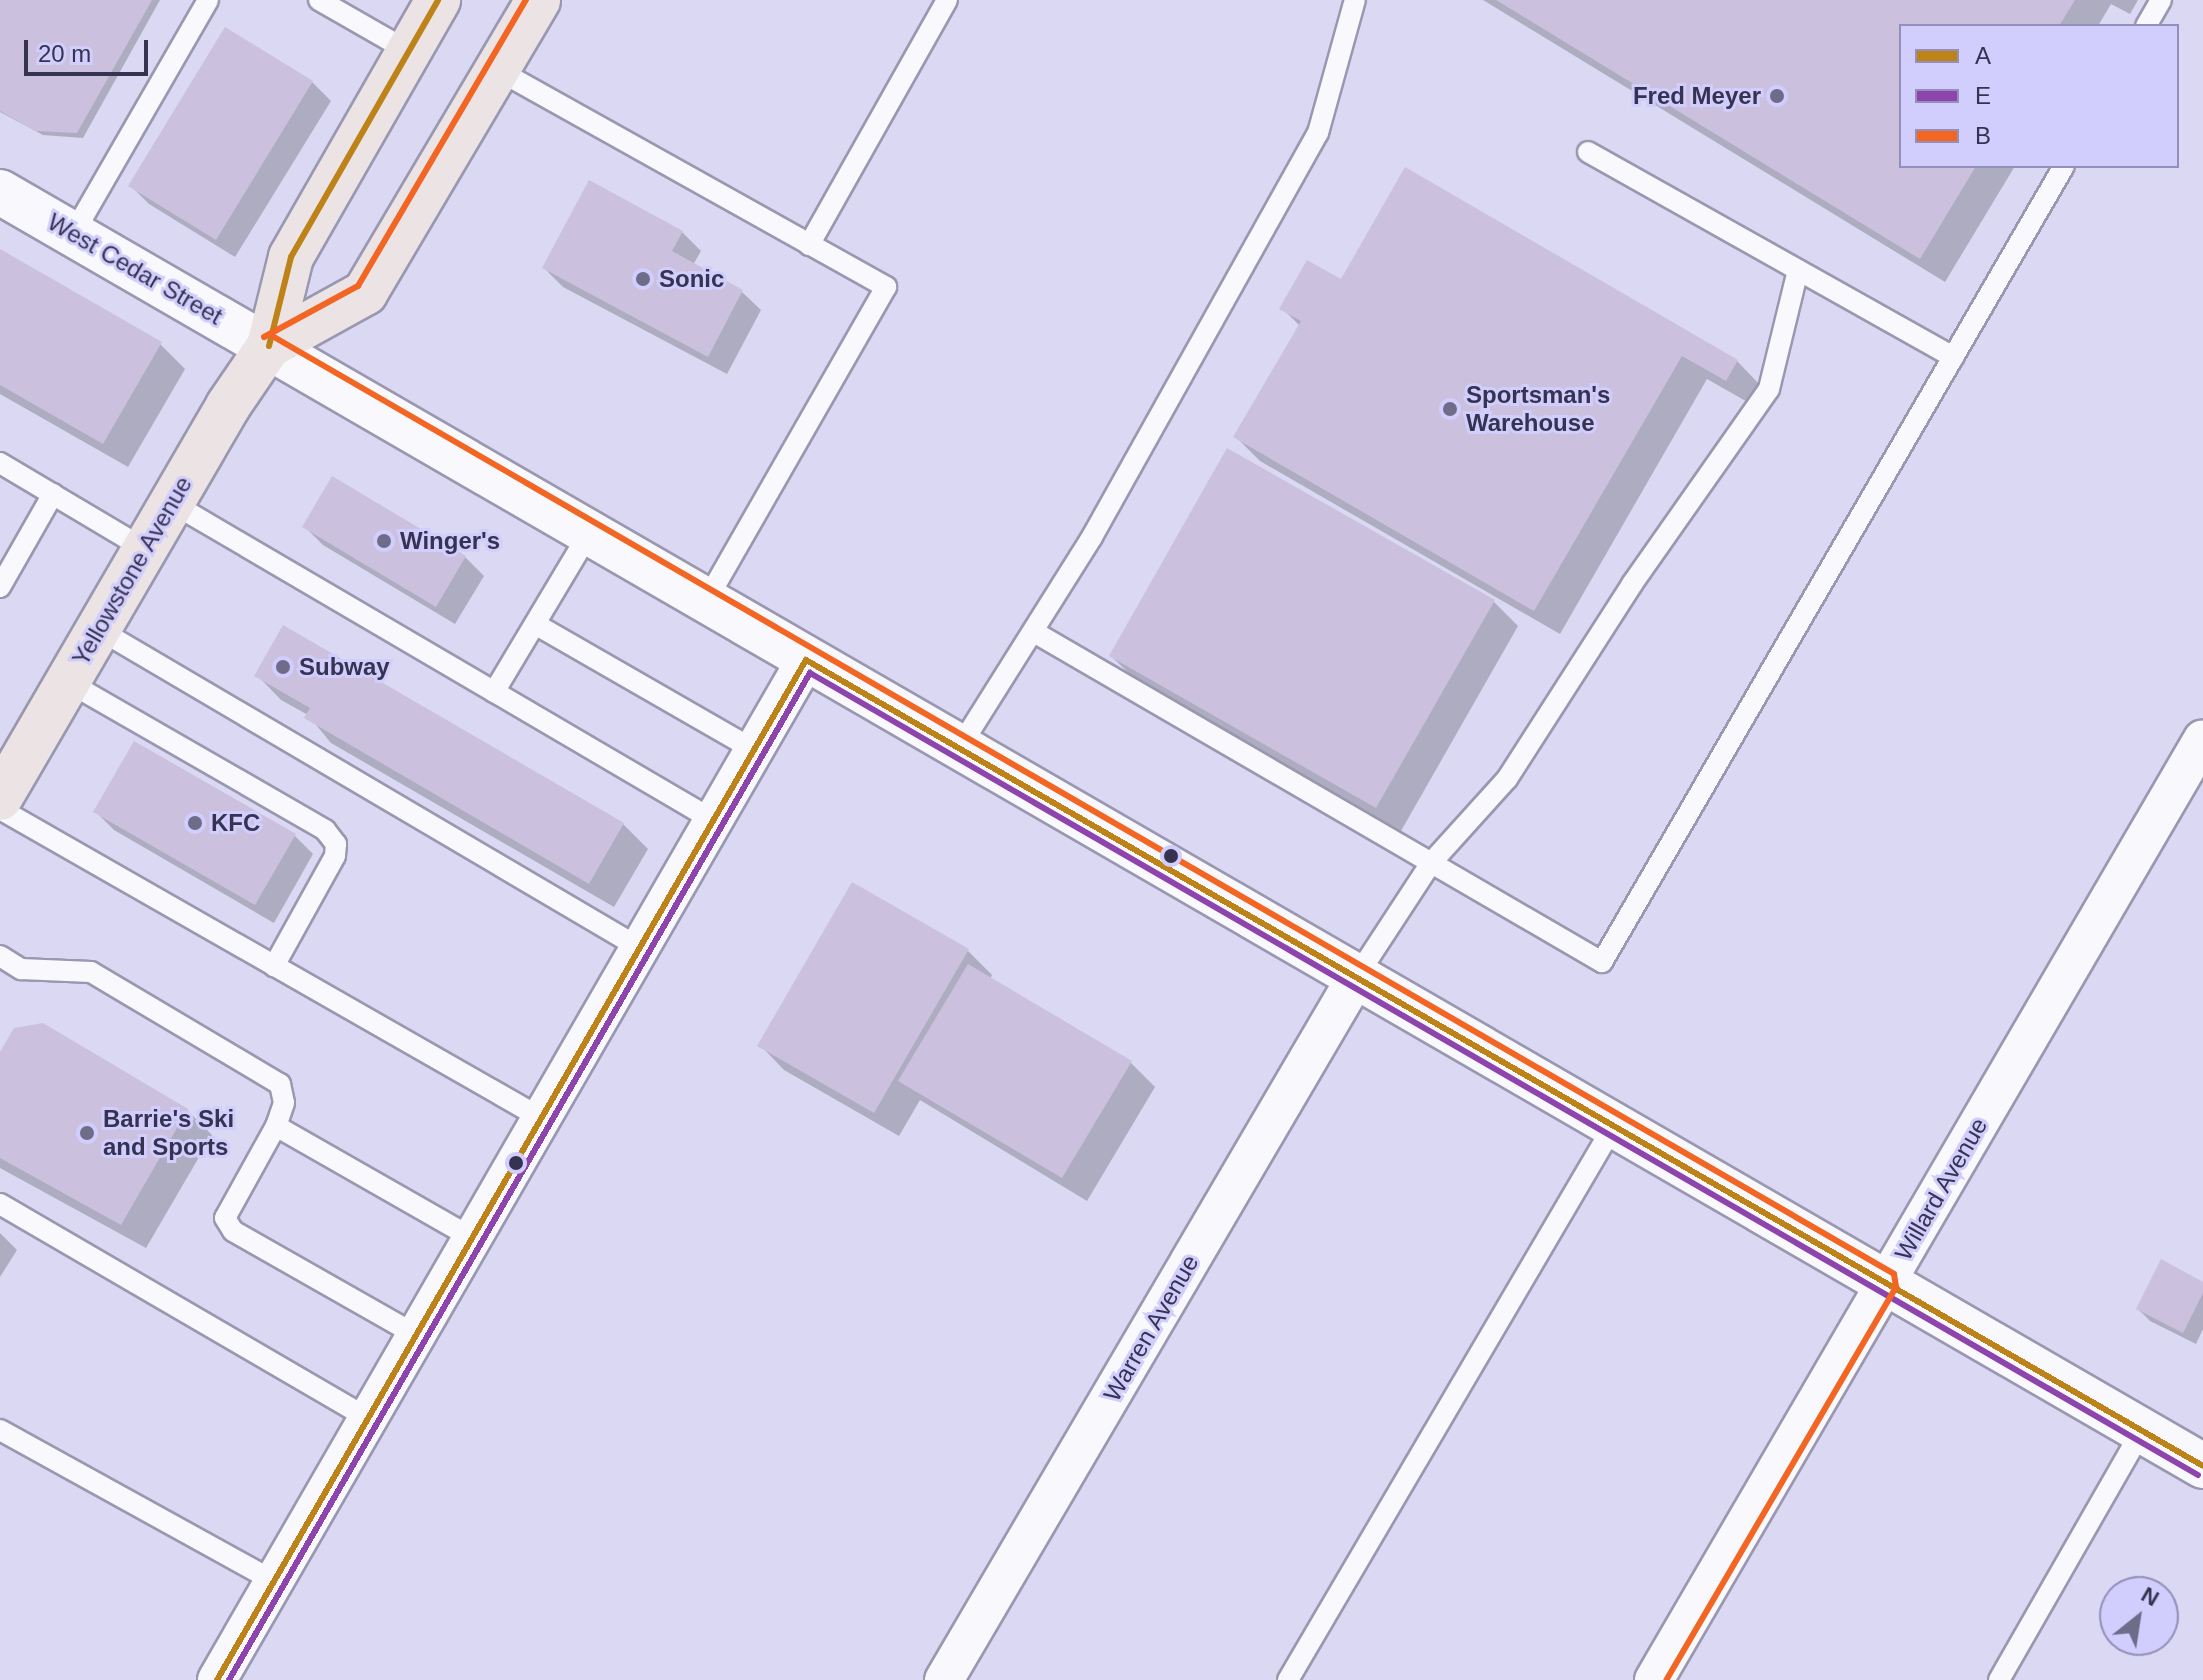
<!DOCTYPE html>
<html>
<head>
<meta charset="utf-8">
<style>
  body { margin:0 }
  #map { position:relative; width:2203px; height:1680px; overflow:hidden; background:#dad8f2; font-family:Helvetica,sans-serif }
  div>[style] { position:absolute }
  .shadow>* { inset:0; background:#0003 }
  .building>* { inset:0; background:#cbc0dd }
  .roads { filter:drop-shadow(2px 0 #9a97b0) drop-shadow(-2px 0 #9a97b0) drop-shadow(0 2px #9a97b0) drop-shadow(0 -2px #9a97b0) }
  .service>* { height:20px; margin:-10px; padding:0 10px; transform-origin:10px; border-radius:10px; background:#f9f9fd }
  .minor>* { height:38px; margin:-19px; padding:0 19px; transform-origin:19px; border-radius:19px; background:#f9f9fd }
  .tertiary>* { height:44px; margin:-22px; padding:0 22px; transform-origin:22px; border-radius:22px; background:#f9f9fd }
  .primary>* { height:44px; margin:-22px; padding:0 22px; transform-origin:22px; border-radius:22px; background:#ece4e4 }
  .bus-1>* { height:6px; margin:-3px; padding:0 3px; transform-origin:3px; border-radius:3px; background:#bd8318 }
  .bus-2>* { height:6px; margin:-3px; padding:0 3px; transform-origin:3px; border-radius:3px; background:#8e44ad }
  .bus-3>* { height:6px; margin:-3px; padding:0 3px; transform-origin:3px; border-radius:3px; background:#f26522 }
  .dots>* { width:22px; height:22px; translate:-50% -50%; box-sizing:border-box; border:4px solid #d1cdfc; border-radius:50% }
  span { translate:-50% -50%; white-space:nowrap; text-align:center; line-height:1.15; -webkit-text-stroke:6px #d1cdfc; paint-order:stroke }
  .poi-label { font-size:24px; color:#363251; font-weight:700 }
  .right { translate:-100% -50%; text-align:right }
  .left { translate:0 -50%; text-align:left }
  .street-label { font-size:24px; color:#363251 }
  .legend { position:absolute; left:1899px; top:24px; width:280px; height:144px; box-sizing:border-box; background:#d1cdfc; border:2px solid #938fb8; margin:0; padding:10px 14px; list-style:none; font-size:24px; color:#363251 }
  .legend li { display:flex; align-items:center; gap:16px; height:40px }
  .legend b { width:40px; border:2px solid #938fb8 }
  .north { position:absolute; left:2099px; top:1576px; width:80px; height:80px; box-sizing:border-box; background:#d1cdfc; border:2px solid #938fb8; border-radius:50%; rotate:30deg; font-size:22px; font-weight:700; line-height:32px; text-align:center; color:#363251 }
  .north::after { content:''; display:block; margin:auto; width:28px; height:36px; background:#6f6c89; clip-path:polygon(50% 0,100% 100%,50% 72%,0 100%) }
  .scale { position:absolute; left:24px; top:40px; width:124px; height:36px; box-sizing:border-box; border:4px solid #363251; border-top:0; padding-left:10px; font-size:24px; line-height:28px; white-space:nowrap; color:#363251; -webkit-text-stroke:6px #d1cdfc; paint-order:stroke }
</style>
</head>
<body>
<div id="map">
  <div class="shadow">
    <div style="clip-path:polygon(0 0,160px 0,83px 138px,43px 135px,0 112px)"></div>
    <div style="clip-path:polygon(1483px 0,2138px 0,2130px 14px,2111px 4px,2098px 26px,1901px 26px,1901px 166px,2015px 166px,1945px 282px)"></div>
    <div style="clip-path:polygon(312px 82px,331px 101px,235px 257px,149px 204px,130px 185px)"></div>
    <div style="clip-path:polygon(682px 232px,701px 251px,693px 265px,742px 292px,761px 310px,727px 374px,563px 287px,544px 268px)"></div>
    <div style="clip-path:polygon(0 252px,160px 344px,185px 369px,128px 467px,0 394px)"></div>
    <div style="clip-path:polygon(1341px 282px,1737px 361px,1761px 386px,1751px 404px,1707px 379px,1560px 634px,1260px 461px,1236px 437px,1300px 326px,1282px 308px)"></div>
    <div style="clip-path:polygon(332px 478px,465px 557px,484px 576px,455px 624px,323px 545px,304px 526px)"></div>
    <div style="clip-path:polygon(1494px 602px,1518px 626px,1401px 831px,1136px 680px,1111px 656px)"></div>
    <div style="clip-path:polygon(257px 675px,623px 824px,648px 849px,614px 907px,331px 743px,308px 715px,281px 700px)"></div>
    <div style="clip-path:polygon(96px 812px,295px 836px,313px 854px,274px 923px,114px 830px)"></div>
    <div style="clip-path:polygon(968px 951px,992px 975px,990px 979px,1130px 1062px,1155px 1087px,1087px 1201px,920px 1100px,899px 1136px,784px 1070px,760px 1045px)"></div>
    <div style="clip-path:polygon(0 1055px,187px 1110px,212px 1135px,146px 1248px,0 1168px)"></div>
    <div style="clip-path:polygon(0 1233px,17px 1250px,0 1277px)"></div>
    <div style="clip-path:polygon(2203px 1284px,2203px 1329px,2196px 1344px,2150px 1321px,2138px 1309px)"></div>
  </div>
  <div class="building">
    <div style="clip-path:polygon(0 0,152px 0,77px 133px,35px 131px,0 111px)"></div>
    <div style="clip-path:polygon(1496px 0,2075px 0,2059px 26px,1901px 26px,1901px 166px,1976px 166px,1920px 259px)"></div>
    <div style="clip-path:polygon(225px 27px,313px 81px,216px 240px,128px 186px)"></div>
    <div style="clip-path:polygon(1405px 167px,1738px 360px,1726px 381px,1682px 356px,1534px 611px,1233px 437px,1301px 321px,1279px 309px,1307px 260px,1341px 279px)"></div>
    <div style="clip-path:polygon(589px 180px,683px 231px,672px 251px,743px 290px,708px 357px,542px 268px)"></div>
    <div style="clip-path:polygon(0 249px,162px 342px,103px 444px,0 385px)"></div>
    <div style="clip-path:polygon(1227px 448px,1495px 600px,1376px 808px,1109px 656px)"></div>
    <div style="clip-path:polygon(332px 476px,466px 556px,436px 607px,302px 527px)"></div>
    <div style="clip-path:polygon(283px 625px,624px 823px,589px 884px,304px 718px,310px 708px,254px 676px)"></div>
    <div style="clip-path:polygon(134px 741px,296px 834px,255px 905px,93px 812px)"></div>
    <div style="clip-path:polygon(852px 882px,969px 949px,874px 1113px,757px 1046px)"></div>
    <div style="clip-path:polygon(968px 964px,1132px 1061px,1062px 1178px,898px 1081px)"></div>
    <div style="clip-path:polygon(43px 1023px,188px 1109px,121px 1225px,0 1158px,0 1052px,14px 1028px)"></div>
    <div style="clip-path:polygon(2161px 1259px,2203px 1282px,2203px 1293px,2183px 1333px,2136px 1309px)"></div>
  </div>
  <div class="roads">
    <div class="service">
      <div style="left:319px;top:0;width:103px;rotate:29.8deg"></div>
      <div style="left:2146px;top:26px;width:30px;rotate:-60deg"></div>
      <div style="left:496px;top:69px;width:447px;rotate:29.2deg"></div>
      <div style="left:886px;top:287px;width:362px;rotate:119.8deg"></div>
      <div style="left:1588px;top:152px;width:419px;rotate:29.3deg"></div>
      <div style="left:73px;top:234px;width:270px;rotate:-60deg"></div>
      <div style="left:809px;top:245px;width:281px;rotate:-60.6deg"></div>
      <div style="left:0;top:463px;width:169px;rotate:30.7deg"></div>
      <div style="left:172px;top:503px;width:627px;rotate:30.37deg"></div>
      <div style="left:0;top:587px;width:107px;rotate:-60.3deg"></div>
      <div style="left:535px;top:624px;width:253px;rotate:29.9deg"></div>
      <div style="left:98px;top:629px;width:629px;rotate:30.48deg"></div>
      <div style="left:1034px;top:632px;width:657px;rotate:30.16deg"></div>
      <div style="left:1602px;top:962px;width:920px;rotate:-59.87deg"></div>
      <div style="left:68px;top:682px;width:297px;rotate:29.9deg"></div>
      <div style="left:325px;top:830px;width:18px;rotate:52deg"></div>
      <div style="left:336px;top:844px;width:12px;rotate:95deg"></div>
      <div style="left:335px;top:856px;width:126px;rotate:119deg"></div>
      <div style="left:494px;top:692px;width:185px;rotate:-59.1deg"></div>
      <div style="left:961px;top:745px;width:246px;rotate:-57.8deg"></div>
      <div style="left:1092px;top:537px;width:463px;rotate:-60.8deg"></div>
      <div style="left:1318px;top:133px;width:138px;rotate:-74.5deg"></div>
      <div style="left:0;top:809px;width:623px;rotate:29.73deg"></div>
      <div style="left:0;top:956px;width:25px;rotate:32deg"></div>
      <div style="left:21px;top:969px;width:70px;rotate:2.5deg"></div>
      <div style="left:91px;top:972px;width:220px;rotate:30.7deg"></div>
      <div style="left:280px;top:1084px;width:19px;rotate:78deg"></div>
      <div style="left:284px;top:1103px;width:24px;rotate:109deg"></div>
      <div style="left:276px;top:1126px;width:105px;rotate:119deg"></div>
      <div style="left:225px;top:1218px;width:15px;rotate:58deg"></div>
      <div style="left:233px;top:1231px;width:210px;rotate:29.6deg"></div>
      <div style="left:1357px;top:976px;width:135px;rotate:-56.8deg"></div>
      <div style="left:1431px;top:863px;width:113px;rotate:-47.9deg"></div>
      <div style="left:1507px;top:779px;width:232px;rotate:-57.3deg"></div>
      <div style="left:1632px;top:584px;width:238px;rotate:-54.9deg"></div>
      <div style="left:1769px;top:389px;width:122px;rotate:-76.3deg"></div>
      <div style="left:276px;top:1126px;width:226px;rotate:29.7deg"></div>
      <div style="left:0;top:1204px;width:426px;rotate:30.2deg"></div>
      <div style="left:0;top:1430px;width:313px;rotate:28.9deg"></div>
      <div style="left:1288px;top:1680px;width:644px;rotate:-59.57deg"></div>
      <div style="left:1999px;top:1680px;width:288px;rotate:-60.2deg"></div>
    </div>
    <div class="minor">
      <div style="left:217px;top:1680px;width:1178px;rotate:-60deg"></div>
      <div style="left:944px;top:1680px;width:816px;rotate:-59.6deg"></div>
      <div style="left:1654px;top:1680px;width:1089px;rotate:-59.74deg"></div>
    </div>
    <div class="tertiary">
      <div style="left:0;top:192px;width:2545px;rotate:30.04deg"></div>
    </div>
    <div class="primary">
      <div style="left:269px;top:346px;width:110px;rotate:-28.9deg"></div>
      <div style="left:365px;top:293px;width:340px;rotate:-59.4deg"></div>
      <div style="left:0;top:798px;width:453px;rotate:-59.8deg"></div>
      <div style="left:228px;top:406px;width:73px;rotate:-55.7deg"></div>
      <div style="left:269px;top:346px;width:92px;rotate:-76.1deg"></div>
      <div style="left:291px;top:257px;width:296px;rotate:-60.2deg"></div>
    </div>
  </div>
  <div class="bus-1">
    <div style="left:269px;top:346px;width:92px;rotate:-76.1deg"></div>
    <div style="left:291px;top:257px;width:296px;rotate:-60.2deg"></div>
    <div style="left:217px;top:1680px;width:1178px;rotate:-60deg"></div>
    <div style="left:806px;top:660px;width:1613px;rotate:29.98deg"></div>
  </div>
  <div class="bus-2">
    <div style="left:229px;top:1680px;width:1163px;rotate:-60.02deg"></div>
    <div style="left:810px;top:673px;width:1603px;rotate:30.02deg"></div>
  </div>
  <div class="bus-3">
    <div style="left:264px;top:337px;width:107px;rotate:-28.5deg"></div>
    <div style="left:358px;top:286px;width:332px;rotate:-59.6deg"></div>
    <div style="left:274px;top:337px;width:1871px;rotate:30.04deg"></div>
    <div style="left:1894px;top:1274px;width:13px;rotate:81deg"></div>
    <div style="left:1896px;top:1287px;width:455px;rotate:120.3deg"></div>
  </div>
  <div class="dots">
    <div style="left:1777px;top:96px;background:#6f6c89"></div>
    <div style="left:643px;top:279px;background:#6f6c89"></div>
    <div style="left:1450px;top:409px;background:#6f6c89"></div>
    <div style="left:384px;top:541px;background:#6f6c89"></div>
    <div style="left:283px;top:667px;background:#6f6c89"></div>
    <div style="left:195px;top:823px;background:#6f6c89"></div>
    <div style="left:1171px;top:856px;background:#363251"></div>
    <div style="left:87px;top:1133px;background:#6f6c89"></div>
    <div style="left:516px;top:1163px;background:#363251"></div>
  </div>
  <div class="poi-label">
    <span class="right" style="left:1761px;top:96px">Fred Meyer</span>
    <span class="left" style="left:659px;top:279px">Sonic</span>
    <span class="left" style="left:1466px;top:409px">Sportsman's<br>Warehouse</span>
    <span class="left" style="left:400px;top:541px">Winger's</span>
    <span class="left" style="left:299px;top:667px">Subway</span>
    <span class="left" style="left:211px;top:823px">KFC</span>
    <span class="left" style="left:103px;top:1133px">Barrie's Ski<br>and Sports</span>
  </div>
  <div class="street-label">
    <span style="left:135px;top:269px;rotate:30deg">West Cedar Street</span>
    <span style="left:132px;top:571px;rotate:-60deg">Yellowstone Avenue</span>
    <span style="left:1941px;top:1189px;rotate:-60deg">Willard Avenue</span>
    <span style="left:1151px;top:1328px;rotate:-60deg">Warren Avenue</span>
  </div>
  <ul class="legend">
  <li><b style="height:10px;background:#bd8318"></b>A</li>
  <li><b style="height:10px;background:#8e44ad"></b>E</li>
  <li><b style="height:10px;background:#f26522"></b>B</li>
  </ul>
  <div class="north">N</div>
  <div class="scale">20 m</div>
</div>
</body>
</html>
